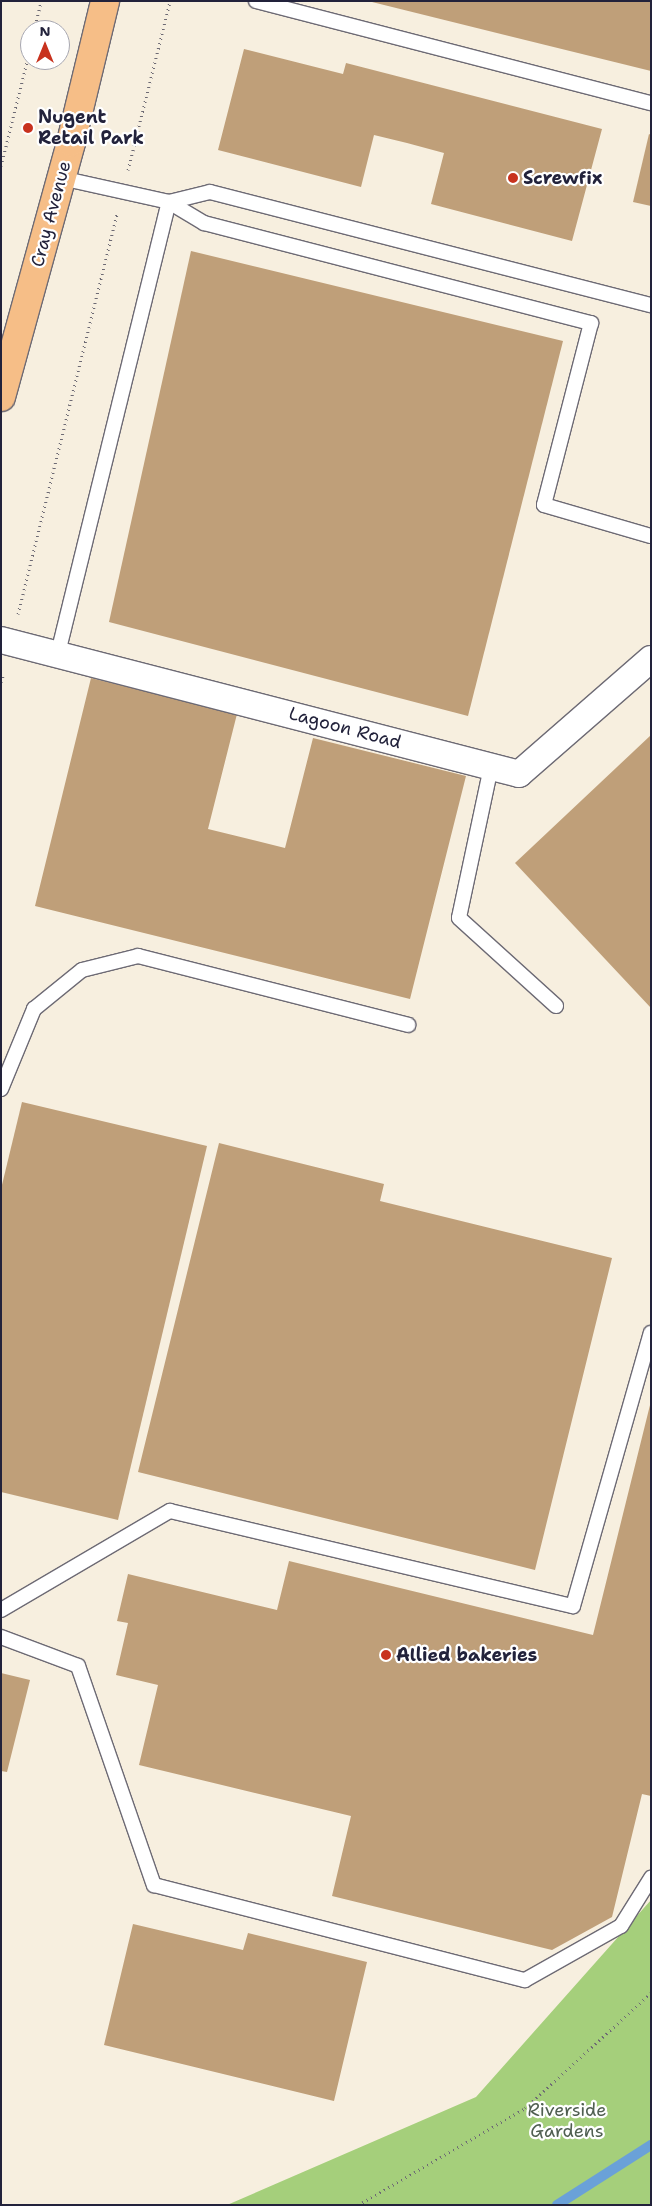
<!DOCTYPE html>
<html>
<head>
<meta charset="utf-8">
<style>
  body { margin:0 }
  #map { position:relative; width:652px; height:2206px; overflow:hidden; background:#f7efdf; font-family:"Shantell Sans",sans-serif }
  div>[style] { position:absolute }
  .green>* { inset:0; background:#a5cf7b }
  .stream>* { height:10px; margin:-5px; padding:0 5px; transform-origin:5px; border-radius:5px; background:#6aa1d8 }
  .building>* { inset:0; background:#bf9f79 }
  .path>* { height:3px; margin-top:-1.5px; transform-origin:0; background:repeating-linear-gradient(90deg,#6d6a74 0 1px,transparent 0 5px) }
  .roads { filter:drop-shadow(1px 0 #6d6a74) drop-shadow(-1px 0 #6d6a74) drop-shadow(0 1px #6d6a74) drop-shadow(0 -1px #6d6a74) }
  .lane>* { height:14px; margin:-7px; padding:0 7px; transform-origin:7px; border-radius:7px; background:#fff }
  .street>* { height:26px; margin:-13px; padding:0 13px; transform-origin:13px; border-radius:13px; background:#fff }
  .primary>* { height:28px; margin:-14px; padding:0 14px; transform-origin:14px; border-radius:14px; background:#f6be87 }
  .dots>* { width:14px; height:14px; translate:-50% -50%; box-sizing:border-box; border:2px solid #fff; border-radius:50% }
  span { translate:-50% -50%; white-space:nowrap; text-align:center; line-height:1.15; -webkit-text-stroke:4.5px #fff; paint-order:stroke }
  .poi-label { font-size:18px; color:#22223b; font-weight:700 }
  .left { translate:0 -50%; text-align:left }
  .street-label { font-size:18px; color:#22223b }
  .park-label { font-size:18px; color:#505f51 }
  .frame { position:absolute; inset:0; border:2px solid #22223b; pointer-events:none }
  .north { position:absolute; left:20px; top:20px; width:50px; height:50px; box-sizing:border-box; background:#fff; border:1px solid #a7a7b1; border-radius:50%; rotate:0deg; font-size:14px; font-weight:700; line-height:20px; text-align:center; color:#22223b }
  .north::after { content:''; display:block; margin:auto; width:18px; height:22px; background:#c8321e; clip-path:polygon(50% 0,100% 100%,50% 72%,0 100%) }
</style>
</head>
<body>
<div id="map">
  <div class="green">
    <div style="clip-path:polygon(651px 1900px,651px 2205px,227px 2205px,476px 2097px)"></div>
  </div>
  <div class="stream">
    <div style="left:557px;top:2205px;width:112px;rotate:-32.6deg"></div>
  </div>
  <div class="building">
    <div style="clip-path:polygon(651px 1px,651px 71px,372px 2px,372px 1px)"></div>
    <div style="clip-path:polygon(244px 49px,343px 74px,346px 63px,602px 129px,572px 241px,431px 204px,444px 153px,407px 143px,374px 135px,361px 187px,218px 150px)"></div>
    <div style="clip-path:polygon(649px 134px,651px 135px,651px 206px,633px 202px)"></div>
    <div style="clip-path:polygon(191px 251px,563px 341px,468px 716px,109px 622px)"></div>
    <div style="clip-path:polygon(91px 678px,237px 714px,208px 829px,285px 848px,313px 738px,466px 776px,410px 999px,35px 906px)"></div>
    <div style="clip-path:polygon(651px 735px,651px 1008px,515px 863px)"></div>
    <div style="clip-path:polygon(22px 1102px,207px 1146px,118px 1520px,1px 1492px,1px 1189px)"></div>
    <div style="clip-path:polygon(219px 1143px,384px 1184px,380px 1201px,612px 1258px,535px 1570px,138px 1472px)"></div>
    <div style="clip-path:polygon(651px 1401px,651px 1796px,642px 1794px,612px 1917px,552px 1950px,332px 1896px,351px 1816px,139px 1765px,158px 1685px,116px 1675px,128px 1623px,117px 1621px,128px 1574px,277px 1610px,289px 1561px,593px 1635px)"></div>
    <div style="clip-path:polygon(1px 1673px,30px 1680px,7px 1772px,1px 1771px)"></div>
    <div style="clip-path:polygon(133px 1924px,243px 1950px,248px 1933px,367px 1962px,334px 2101px,104px 2045px)"></div>
  </div>
  <div class="path">
    <div style="left:34px;top:30px;width:30px;rotate:-76deg"></div>
    <div style="left:1px;top:166px;width:120px;rotate:-76deg"></div>
    <div style="left:128px;top:170px;width:174px;rotate:-76deg"></div>
    <div style="left:18px;top:614px;width:412px;rotate:-76.1deg"></div>
    <div style="left:1px;top:682px;width:9px;rotate:-72deg"></div>
    <div style="left:358px;top:2205px;width:193px;rotate:-30.1deg"></div>
    <div style="left:525px;top:2108px;width:171px;rotate:-42.4deg"></div>
  </div>
  <div class="roads">
    <div class="lane">
      <div style="left:256px;top:1px;width:408px;rotate:14.5deg"></div>
      <div style="left:61px;top:178px;width:111px;rotate:12.5deg"></div>
      <div style="left:169px;top:202px;width:42px;rotate:-13.7deg"></div>
      <div style="left:210px;top:192px;width:455px;rotate:14.4deg"></div>
      <div style="left:58px;top:653px;width:464px;rotate:-76.2deg"></div>
      <div style="left:169px;top:202px;width:41px;rotate:31deg"></div>
      <div style="left:204px;top:223px;width:400px;rotate:14.5deg"></div>
      <div style="left:591px;top:323px;width:188px;rotate:104.5deg"></div>
      <div style="left:544px;top:505px;width:111px;rotate:16.2deg"></div>
      <div style="left:491px;top:767px;width:154px;rotate:102deg"></div>
      <div style="left:459px;top:918px;width:131px;rotate:42.2deg"></div>
      <div style="left:1px;top:1089px;width:87px;rotate:-67.6deg"></div>
      <div style="left:34px;top:1009px;width:62px;rotate:-39.1deg"></div>
      <div style="left:82px;top:970px;width:58px;rotate:-14deg"></div>
      <div style="left:138px;top:956px;width:279px;rotate:14.3deg"></div>
      <div style="left:1px;top:1610px;width:196px;rotate:-30.4deg"></div>
      <div style="left:170px;top:1511px;width:414px;rotate:13.3deg"></div>
      <div style="left:573px;top:1606px;width:284px;rotate:-74.1deg"></div>
      <div style="left:1px;top:1637px;width:82px;rotate:20.6deg"></div>
      <div style="left:78px;top:1666px;width:232px;rotate:70.9deg"></div>
      <div style="left:154px;top:1885px;width:383px;rotate:14.4deg"></div>
      <div style="left:525px;top:1980px;width:110px;rotate:-29.4deg"></div>
      <div style="left:621px;top:1926px;width:57px;rotate:-58deg"></div>
    </div>
    <div class="street">
      <div style="left:1px;top:640px;width:535px;rotate:14.5deg"></div>
      <div style="left:519px;top:774px;width:175px;rotate:-41.1deg"></div>
    </div>
    <div class="primary">
      <div style="left:1px;top:397px;width:264px;rotate:-74.6deg"></div>
      <div style="left:71px;top:142px;width:145px;rotate:-76.4deg"></div>
    </div>
  </div>
  <div class="dots">
    <div style="left:28px;top:128px;background:#c8321e"></div>
    <div style="left:513px;top:178px;background:#c8321e"></div>
    <div style="left:386px;top:1655px;background:#c8321e"></div>
  </div>
  <div class="poi-label">
    <span class="left" style="left:38px;top:128px">Nugent<br>Retail Park</span>
    <span class="left" style="left:523px;top:178px">Screwfix</span>
    <span class="left" style="left:396px;top:1655px">Allied bakeries</span>
  </div>
  <div class="street-label">
    <span style="left:51px;top:214px;rotate:-75deg">Cray Avenue</span>
    <span style="left:345px;top:728px;rotate:15deg">Lagoon Road</span>
  </div>
  <div class="park-label">
    <span style="left:567px;top:2121px">Riverside<br>Gardens</span>
  </div>
  <div class="frame"></div>
  <div class="north">N</div>
</div>
</body>
</html>
